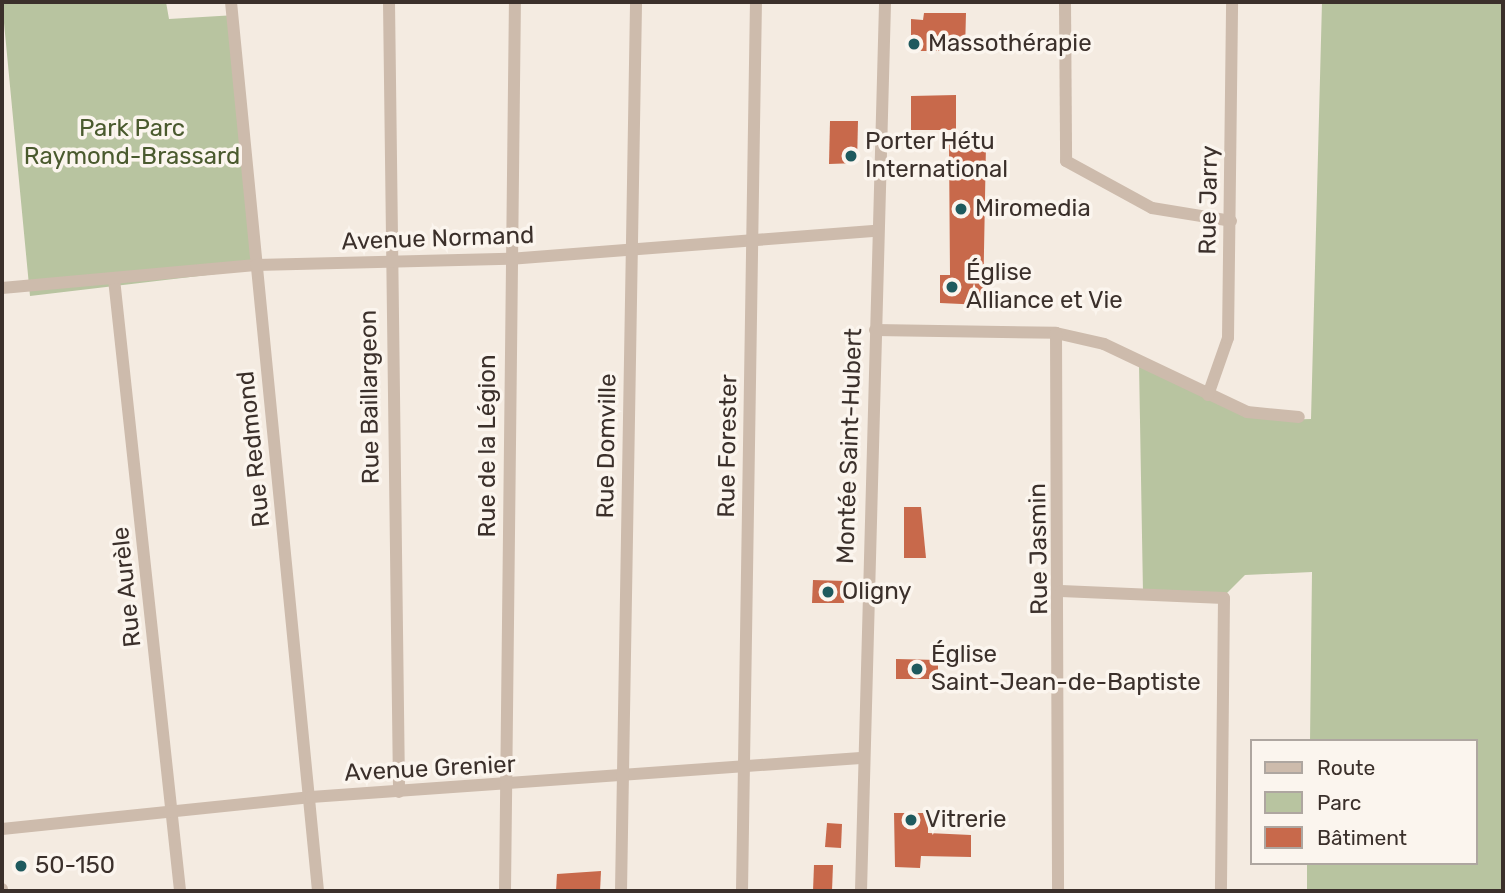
<!DOCTYPE html>
<html>
<head>
<meta charset="utf-8">
<style>
  body { margin:0 }
  #map { position:relative; width:1505px; height:893px; overflow:hidden; background:#f4ebe1; font-family:Rubik,sans-serif }
  div>[style] { position:absolute }
  .green>* { inset:0; background:#b8c4a0 }
  .building>* { inset:0; background:#c8694b }
  .minor>* { height:12px; margin:-6px; padding:0 6px; transform-origin:6px; border-radius:6px; background:#cdbbac }
  .dots>* { width:19px; height:19px; translate:-50% -50%; box-sizing:border-box; border:4px solid #fbf5ee; border-radius:50% }
  span { translate:-50% -50%; white-space:nowrap; text-align:center; line-height:1.15; -webkit-text-stroke:7px #fbf5ee; paint-order:stroke }
  .poi-label { font-size:24px; color:#3b302b }
  .left { translate:0 -50%; text-align:left }
  .park-label { font-size:24px; color:#4a5a2e }
  .street-label { font-size:24px; color:#3b302b }
  .frame { position:absolute; inset:0; border:4px solid #3b302b; pointer-events:none }
  .legend { position:absolute; left:1250px; top:739px; width:228px; height:126px; box-sizing:border-box; background:#fbf5ee; border:2px solid #aea6a0; margin:0; padding:9px 12px; list-style:none; font-size:21px; color:#3b302b }
  .legend li { display:flex; align-items:center; gap:14px; height:35px }
  .legend b { width:35px; border:2px solid #aea6a0 }
</style>
</head>
<body>
<div id="map">
  <div class="green">
    <div style="clip-path:polygon(2px 2px,166px 2px,169px 19px,236px 15px,259px 269px,30px 296px)"></div>
    <div style="clip-path:polygon(1322px 2px,1503px 2px,1503px 891px,1307px 891px,1307px 863px,1475px 863px,1475px 741px,1310px 741px,1312px 572px,1245px 575px,1223px 597px,1143px 593px,1139px 364px,1277px 420px,1311px 419px)"></div>
  </div>
  <div class="building">
    <div style="clip-path:polygon(924px 13px,966px 13px,965px 51px,911px 51px,911px 19px,923px 20px)"></div>
    <div style="clip-path:polygon(956px 95px,956px 130px,911px 130px,911px 96px)"></div>
    <div style="clip-path:polygon(830px 121px,858px 121px,857px 163px,829px 164px)"></div>
    <div style="clip-path:polygon(949px 143px,986px 144px,983px 305px,940px 303px,940px 275px,950px 275px)"></div>
    <div style="clip-path:polygon(904px 507px,921px 507px,926px 558px,904px 558px)"></div>
    <div style="clip-path:polygon(813px 580px,845px 581px,844px 603px,812px 603px)"></div>
    <div style="clip-path:polygon(896px 659px,938px 660px,938px 679px,896px 679px)"></div>
    <div style="clip-path:polygon(894px 813px,928px 813px,928px 833px,971px 835px,971px 857px,921px 856px,920px 868px,895px 867px)"></div>
    <div style="clip-path:polygon(827px 823px,842px 824px,841px 848px,825px 847px)"></div>
    <div style="clip-path:polygon(814px 865px,833px 865px,832px 891px,813px 891px)"></div>
    <div style="clip-path:polygon(601px 871px,600px 891px,556px 891px,557px 874px)"></div>
  </div>
  <div class="minor">
    <div style="left:231px;top:2px;width:893px;rotate:84.41deg"></div>
    <div style="left:389px;top:2px;width:790px;rotate:89.27deg"></div>
    <div style="left:1065px;top:2px;width:159px;rotate:89.6deg"></div>
    <div style="left:1066px;top:161px;width:98px;rotate:28.7deg"></div>
    <div style="left:1152px;top:208px;width:80px;rotate:9.3deg"></div>
    <div style="left:114px;top:279px;width:616px;rotate:83.84deg"></div>
    <div style="left:2px;top:288px;width:255px;rotate:-5.2deg"></div>
    <div style="left:256px;top:265px;width:253px;rotate:-1.4deg"></div>
    <div style="left:509px;top:259px;width:368px;rotate:-4.4deg"></div>
    <div style="left:875px;top:330px;width:181px;rotate:0.9deg"></div>
    <div style="left:1056px;top:333px;width:49px;rotate:12.9deg"></div>
    <div style="left:1104px;top:344px;width:158px;rotate:25.4deg"></div>
    <div style="left:1247px;top:412px;width:52px;rotate:5.5deg"></div>
    <div style="left:1056px;top:333px;width:558px;rotate:89.79deg"></div>
    <div style="left:1208px;top:395px;width:60px;rotate:-70.7deg"></div>
    <div style="left:1228px;top:338px;width:336px;rotate:-89.3deg"></div>
    <div style="left:1061px;top:591px;width:163px;rotate:2.5deg"></div>
    <div style="left:1224px;top:598px;width:293px;rotate:90.6deg"></div>
    <div style="left:2px;top:829px;width:311px;rotate:-5.9deg"></div>
    <div style="left:311px;top:797px;width:551px;rotate:-4.06deg"></div>
    <div style="left:2px;top:889px;width:2px;rotate:90deg"></div>
    <div style="left:505px;top:891px;width:889px;rotate:-89.36deg"></div>
    <div style="left:621px;top:891px;width:889px;rotate:-89.03deg"></div>
    <div style="left:742px;top:891px;width:889px;rotate:-89.1deg"></div>
    <div style="left:861px;top:891px;width:889px;rotate:-88.45deg"></div>
  </div>
  <div class="dots">
    <div style="left:914px;top:44px;background:#1f5a5e"></div>
    <div style="left:851px;top:156px;background:#1f5a5e"></div>
    <div style="left:961px;top:209px;background:#1f5a5e"></div>
    <div style="left:952px;top:287px;background:#1f5a5e"></div>
    <div style="left:828px;top:592px;background:#1f5a5e"></div>
    <div style="left:917px;top:669px;background:#1f5a5e"></div>
    <div style="left:911px;top:820px;background:#1f5a5e"></div>
    <div style="left:21px;top:866px;background:#1f5a5e"></div>
  </div>
  <div class="poi-label">
    <span class="left" style="left:928px;top:44px">Massothérapie</span>
    <span class="left" style="left:865px;top:156px">Porter Hétu<br>International</span>
    <span class="left" style="left:975px;top:209px">Miromedia</span>
    <span class="left" style="left:966px;top:287px">Église<br>Alliance et Vie</span>
    <span class="left" style="left:842px;top:592px">Oligny</span>
    <span class="left" style="left:931px;top:669px">Église<br>Saint-Jean-de-Baptiste</span>
    <span class="left" style="left:925px;top:820px">Vitrerie</span>
    <span class="left" style="left:35px;top:866px">50-150</span>
  </div>
  <div class="park-label">
    <span style="left:132px;top:143px">Park Parc<br>Raymond-Brassard</span>
  </div>
  <div class="street-label">
    <span style="left:1209px;top:200px;rotate:-89deg">Rue Jarry</span>
    <span style="left:438px;top:239px;rotate:-2deg">Avenue Normand</span>
    <span style="left:370px;top:397px;rotate:-91deg">Rue Baillargeon</span>
    <span style="left:488px;top:446px;rotate:-90deg">Rue de la Légion</span>
    <span style="left:607px;top:446px;rotate:-89deg">Rue Domville</span>
    <span style="left:728px;top:446px;rotate:-89deg">Rue Forester</span>
    <span style="left:850px;top:446px;rotate:-88deg">Montée Saint-Hubert</span>
    <span style="left:254px;top:449px;rotate:-96deg">Rue Redmond</span>
    <span style="left:1039px;top:549px;rotate:-91deg">Rue Jasmin</span>
    <span style="left:127px;top:587px;rotate:-96deg">Rue Aurèle</span>
    <span style="left:430px;top:769px;rotate:-3deg">Avenue Grenier</span>
  </div>
  <div class="frame"></div>
  <ul class="legend">
  <li><b style="height:9px;background:#cdbbac"></b>Route</li>
  <li><b style="height:19px;background:#b8c4a0"></b>Parc</li>
  <li><b style="height:19px;background:#c8694b"></b>Bâtiment</li>
  </ul>
</div>
</body>
</html>
